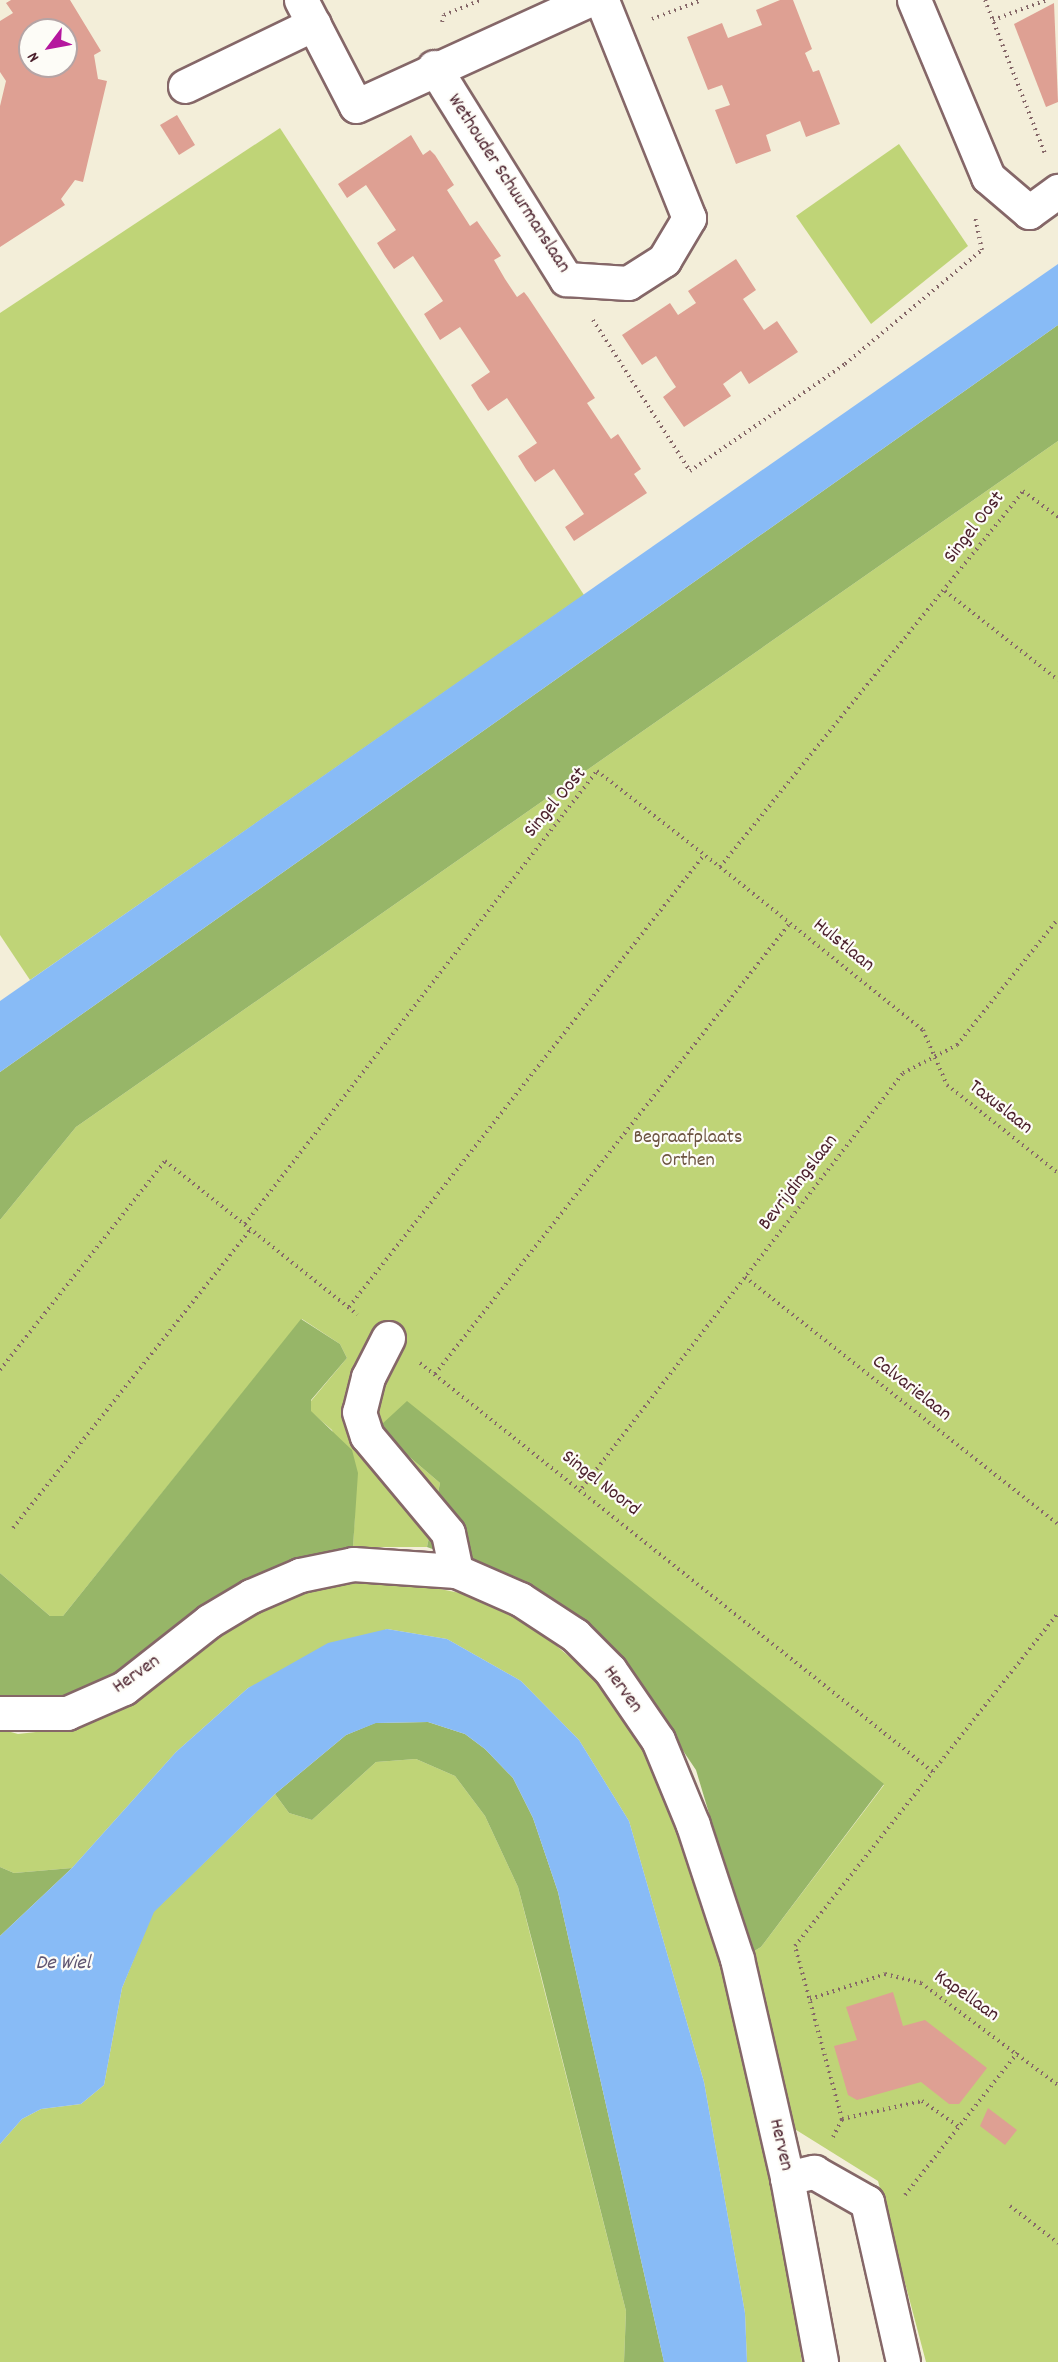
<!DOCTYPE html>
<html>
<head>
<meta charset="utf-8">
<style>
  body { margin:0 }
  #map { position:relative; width:1058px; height:2362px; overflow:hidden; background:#f3eed9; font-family:Dekko,sans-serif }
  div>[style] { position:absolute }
  .green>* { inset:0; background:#bfd477 }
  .forest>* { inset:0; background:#97b668 }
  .water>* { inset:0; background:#88bbf6 }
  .building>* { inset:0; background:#dea093 }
  .path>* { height:4px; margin-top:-2px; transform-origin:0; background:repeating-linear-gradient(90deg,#856768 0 1.5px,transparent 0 6px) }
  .roads { filter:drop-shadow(2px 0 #856768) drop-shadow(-2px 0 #856768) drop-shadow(0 2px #856768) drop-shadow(0 -2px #856768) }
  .minor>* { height:33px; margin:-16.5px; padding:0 16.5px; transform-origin:16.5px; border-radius:16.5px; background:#fff }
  span { translate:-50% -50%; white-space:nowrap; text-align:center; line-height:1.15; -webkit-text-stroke:4.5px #fdfcf7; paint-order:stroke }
  .street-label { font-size:20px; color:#4a1f2b }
  .park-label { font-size:20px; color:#6d5542 }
  .water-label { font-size:21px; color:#605672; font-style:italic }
  .north { position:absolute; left:18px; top:18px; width:60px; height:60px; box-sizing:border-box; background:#fdfcf7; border:2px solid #b5a4a5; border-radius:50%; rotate:238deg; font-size:16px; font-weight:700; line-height:24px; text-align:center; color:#4a1f2b }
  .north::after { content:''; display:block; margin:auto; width:21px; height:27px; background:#b5179e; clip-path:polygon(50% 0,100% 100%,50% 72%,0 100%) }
</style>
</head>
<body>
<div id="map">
  <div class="green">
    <div style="clip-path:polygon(280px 128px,584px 595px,30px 980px,0 935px,0 313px)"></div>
    <div style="clip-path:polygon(899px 144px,968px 246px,871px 324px,796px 216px)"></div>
    <div style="clip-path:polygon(1058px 441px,1058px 2362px,926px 2362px,878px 2181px,793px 2128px,751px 1953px,761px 1947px,884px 1785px,385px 1436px,440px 1483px,427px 1547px,353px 1547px,355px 1511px,332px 1430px,311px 1412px,311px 1401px,347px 1358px,340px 1344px,302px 1319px,63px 1616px,50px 1616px,0 1573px,0 1220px,76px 1127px)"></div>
    <div style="clip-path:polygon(390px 1579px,475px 1596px,517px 1613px,601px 1683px,647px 1744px,715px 1924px,786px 2253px,802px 2362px,747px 2362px,745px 2313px,704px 2082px,629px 1821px,579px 1740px,521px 1681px,447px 1639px,387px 1629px,248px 1688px,176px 1752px,72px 1868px,14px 1873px,0 1867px,0 1729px,18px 1734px,72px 1728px,258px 1610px,306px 1590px)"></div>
    <div style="clip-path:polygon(416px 1759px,455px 1776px,485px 1816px,518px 1887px,626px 2311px,624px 2362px,0 2362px,0 2144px,22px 2119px,41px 2109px,81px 2104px,104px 2085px,122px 1988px,153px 1912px,275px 1794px,289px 1813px,312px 1820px,376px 1762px)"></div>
  </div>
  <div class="forest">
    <div style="clip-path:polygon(1058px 325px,1058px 441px,76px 1127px,0 1220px,0 1072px)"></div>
    <div style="clip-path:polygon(301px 1319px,340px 1344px,347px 1358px,311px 1400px,311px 1411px,352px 1450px,358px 1473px,353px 1547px,294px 1560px,245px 1582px,118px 1675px,61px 1698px,0 1698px,0 1573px,50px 1616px,63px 1616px)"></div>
    <div style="clip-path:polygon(407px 1401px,884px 1784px,761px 1947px,751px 1953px,696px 1770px,620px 1657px,583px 1619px,530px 1585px,427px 1547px,440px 1483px,385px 1436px,381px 1425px)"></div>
    <div style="clip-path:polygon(428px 1722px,465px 1734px,485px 1749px,513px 1778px,533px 1818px,558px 1892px,664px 2362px,624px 2362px,626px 2311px,541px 1975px,518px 1887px,485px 1816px,455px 1776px,416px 1759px,376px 1762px,312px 1820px,289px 1813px,275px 1794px,346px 1735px,375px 1723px)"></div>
    <div style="clip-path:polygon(0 1867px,14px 1873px,72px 1868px,0 1936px)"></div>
  </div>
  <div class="water">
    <div style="clip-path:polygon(1058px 264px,1058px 325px,0 1072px,0 1001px)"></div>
    <div style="clip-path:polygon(387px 1629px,447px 1639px,521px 1681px,579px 1740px,629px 1821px,704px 2082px,745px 2313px,747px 2362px,664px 2362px,558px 1892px,533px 1818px,513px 1778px,485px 1749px,465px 1734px,428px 1722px,376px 1723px,346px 1735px,275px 1794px,154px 1912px,122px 1988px,104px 2085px,81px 2104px,41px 2109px,22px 2119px,0 2144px,0 1936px,72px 1868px,176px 1752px,248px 1688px,328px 1643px)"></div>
  </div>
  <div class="building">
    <div style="clip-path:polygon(evenodd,11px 0,70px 0,101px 51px,94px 55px,98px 79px,107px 81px,83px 182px,75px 180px,61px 199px,65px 205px,0 247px,0 106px,6px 81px,0 72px,0 21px,13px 13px,6px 3px,11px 0,30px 30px,66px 30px,66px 66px,30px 66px,30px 30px)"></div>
    <div style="clip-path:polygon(780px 0,793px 0,812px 49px,805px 53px,813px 72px,819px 70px,840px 124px,806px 137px,800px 121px,766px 135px,771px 151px,736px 164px,715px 110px,730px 105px,722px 85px,708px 90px,687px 37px,722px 23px,728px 38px,762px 25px,756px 10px)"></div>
    <div style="clip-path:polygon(1054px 3px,1058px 102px,1046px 107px,1014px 24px)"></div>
    <div style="clip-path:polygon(177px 115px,195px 145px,179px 155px,160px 125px)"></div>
    <div style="clip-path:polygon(411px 135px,423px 155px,430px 150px,435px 155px,454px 185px,447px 190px,470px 226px,477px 221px,501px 256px,494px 260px,505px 279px,517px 297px,524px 292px,528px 297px,595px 398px,587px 403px,611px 439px,618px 434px,641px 469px,634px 474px,647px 493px,574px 541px,565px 527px,584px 514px,554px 469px,535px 482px,526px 469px,518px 456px,537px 443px,507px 398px,488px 411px,479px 398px,471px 385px,490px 372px,460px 327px,440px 340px,424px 314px,443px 301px,413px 256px,394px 269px,385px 256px,377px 243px,396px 230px,366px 185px,347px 198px,338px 184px)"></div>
    <div style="clip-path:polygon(736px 259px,756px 290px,743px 299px,764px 330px,777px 321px,798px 352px,749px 384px,741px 371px,723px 384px,731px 396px,684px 427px,663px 397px,676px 387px,666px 372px,656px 356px,642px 365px,622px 335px,670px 303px,678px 315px,696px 303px,688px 291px)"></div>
    <div style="clip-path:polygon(893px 1992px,903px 2026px,925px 2020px,987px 2068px,959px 2104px,949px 2104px,921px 2082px,857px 2100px,848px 2095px,834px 2046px,857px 2040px,846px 2007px)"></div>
    <div style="clip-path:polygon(988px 2108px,1017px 2130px,1005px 2145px,980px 2126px)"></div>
  </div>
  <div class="path">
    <div style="left:985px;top:0;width:165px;rotate:68.7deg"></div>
    <div style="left:652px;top:19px;width:53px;rotate:-20.8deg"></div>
    <div style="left:993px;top:20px;width:58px;rotate:-20.3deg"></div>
    <div style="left:442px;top:22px;width:7px;rotate:-74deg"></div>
    <div style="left:444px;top:15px;width:40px;rotate:-22deg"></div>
    <div style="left:593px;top:320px;width:179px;rotate:57.3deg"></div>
    <div style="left:690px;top:471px;width:188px;rotate:-34.6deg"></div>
    <div style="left:845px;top:364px;width:178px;rotate:-39.8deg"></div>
    <div style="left:982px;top:250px;width:34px;rotate:-102deg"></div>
    <div style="left:945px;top:591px;width:144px;rotate:38.2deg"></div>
    <div style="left:720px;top:867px;width:260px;rotate:38.8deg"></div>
    <div style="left:923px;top:1030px;width:60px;rotate:66.4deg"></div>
    <div style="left:947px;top:1085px;width:142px;rotate:38.4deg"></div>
    <div style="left:245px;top:1224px;width:574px;rotate:-52.15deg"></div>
    <div style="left:597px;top:771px;width:156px;rotate:38deg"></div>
    <div style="left:720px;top:867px;width:483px;rotate:-51.1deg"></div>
    <div style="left:1023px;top:491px;width:44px;rotate:36.6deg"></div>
    <div style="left:745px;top:1277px;width:399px;rotate:38.3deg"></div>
    <div style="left:349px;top:1307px;width:575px;rotate:-51.85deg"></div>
    <div style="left:420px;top:1363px;width:656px;rotate:38.56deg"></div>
    <div style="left:0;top:1370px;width:266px;rotate:-51.7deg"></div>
    <div style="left:165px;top:1161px;width:246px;rotate:38.6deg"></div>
    <div style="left:435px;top:1374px;width:574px;rotate:-51.79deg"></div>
    <div style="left:582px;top:1488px;width:525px;rotate:-52.28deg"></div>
    <div style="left:903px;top:1073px;width:61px;rotate:-27.4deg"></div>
    <div style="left:957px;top:1045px;width:161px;rotate:-51.3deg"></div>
    <div style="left:13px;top:1528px;width:382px;rotate:-51.5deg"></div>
    <div style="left:810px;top:1999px;width:79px;rotate:-18.4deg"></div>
    <div style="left:885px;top:1974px;width:37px;rotate:14deg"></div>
    <div style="left:921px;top:1983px;width:171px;rotate:36.7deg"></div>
    <div style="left:842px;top:2119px;width:179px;rotate:-105.2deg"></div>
    <div style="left:795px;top:1946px;width:424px;rotate:-51.7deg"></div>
    <div style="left:833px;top:2137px;width:20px;rotate:-63deg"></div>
    <div style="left:842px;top:2119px;width:82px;rotate:-12.7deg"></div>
    <div style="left:922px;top:2101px;width:44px;rotate:34.8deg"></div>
    <div style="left:905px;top:2195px;width:182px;rotate:-51.7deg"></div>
    <div style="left:1010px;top:2206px;width:61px;rotate:37.6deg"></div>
  </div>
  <div class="roads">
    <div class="minor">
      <div style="left:301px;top:0;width:119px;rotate:62.6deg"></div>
      <div style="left:356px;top:106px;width:256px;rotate:-24.5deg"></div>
      <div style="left:914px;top:0;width:192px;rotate:67.3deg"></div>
      <div style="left:988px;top:177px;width:54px;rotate:40.5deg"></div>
      <div style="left:1029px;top:212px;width:36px;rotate:-36deg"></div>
      <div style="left:434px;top:67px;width:250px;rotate:58.1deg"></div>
      <div style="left:566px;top:279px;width:62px;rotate:3.7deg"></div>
      <div style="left:628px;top:283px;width:43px;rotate:-32.6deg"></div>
      <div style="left:664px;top:260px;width:49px;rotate:-59.2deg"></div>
      <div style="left:689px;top:218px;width:235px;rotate:-111.8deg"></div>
      <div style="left:185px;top:86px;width:143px;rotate:-25.7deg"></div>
      <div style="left:388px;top:1338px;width:44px;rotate:117.1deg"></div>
      <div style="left:368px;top:1377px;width:36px;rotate:104deg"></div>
      <div style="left:359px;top:1412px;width:25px;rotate:72deg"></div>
      <div style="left:367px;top:1436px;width:126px;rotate:50.1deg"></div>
      <div style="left:448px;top:1533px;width:39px;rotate:78deg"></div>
      <div style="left:0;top:1713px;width:67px"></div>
      <div style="left:67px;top:1713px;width:62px;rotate:-23.7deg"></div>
      <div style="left:124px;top:1688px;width:108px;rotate:-38.2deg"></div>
      <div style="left:209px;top:1621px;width:49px;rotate:-30.8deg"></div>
      <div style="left:251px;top:1596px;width:53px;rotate:-23.2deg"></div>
      <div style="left:300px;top:1575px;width:54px;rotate:-11.7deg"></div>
      <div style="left:353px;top:1564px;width:103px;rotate:3.9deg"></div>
      <div style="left:456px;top:1571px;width:70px;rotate:23.6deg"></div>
      <div style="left:520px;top:1599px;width:66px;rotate:33.2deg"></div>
      <div style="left:575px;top:1635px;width:49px;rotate:45deg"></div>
      <div style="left:610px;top:1670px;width:85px;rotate:55.6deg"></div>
      <div style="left:658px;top:1740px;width:92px;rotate:67.6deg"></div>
      <div style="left:693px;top:1825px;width:141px;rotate:71.8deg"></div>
      <div style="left:737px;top:1959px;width:225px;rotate:77.1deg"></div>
      <div style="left:787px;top:2178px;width:187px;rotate:79.5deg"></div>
      <div style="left:787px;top:2178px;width:28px;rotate:-13deg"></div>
      <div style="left:814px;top:2172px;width:61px;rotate:29.5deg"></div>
      <div style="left:867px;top:2202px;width:164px;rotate:77.3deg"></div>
    </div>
  </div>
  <div class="street-label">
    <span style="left:508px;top:184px;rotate:57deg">Wethouder Schuurmanslaan</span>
    <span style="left:975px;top:528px;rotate:-52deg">Singel Oost</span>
    <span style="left:556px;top:803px;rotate:-50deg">Singel Oost</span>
    <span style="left:843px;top:946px;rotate:39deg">Hulstlaan</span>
    <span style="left:1000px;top:1108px;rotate:38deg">Taxuslaan</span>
    <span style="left:799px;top:1183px;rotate:-52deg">Bevrijdingslaan</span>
    <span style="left:911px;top:1389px;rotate:38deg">Calvarielaan</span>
    <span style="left:600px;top:1484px;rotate:38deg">Singel Noord</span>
    <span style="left:137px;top:1675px;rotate:-35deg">Herven</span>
    <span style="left:622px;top:1690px;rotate:54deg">Herven</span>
    <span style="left:966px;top:1997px;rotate:35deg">Kapellaan</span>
    <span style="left:780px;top:2145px;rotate:77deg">Herven</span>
  </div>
  <div class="park-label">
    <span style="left:688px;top:1150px">Begraafplaats<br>Orthen</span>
  </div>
  <div class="water-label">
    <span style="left:63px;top:1964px">De Wiel</span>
  </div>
  <div class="north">N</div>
</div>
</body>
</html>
